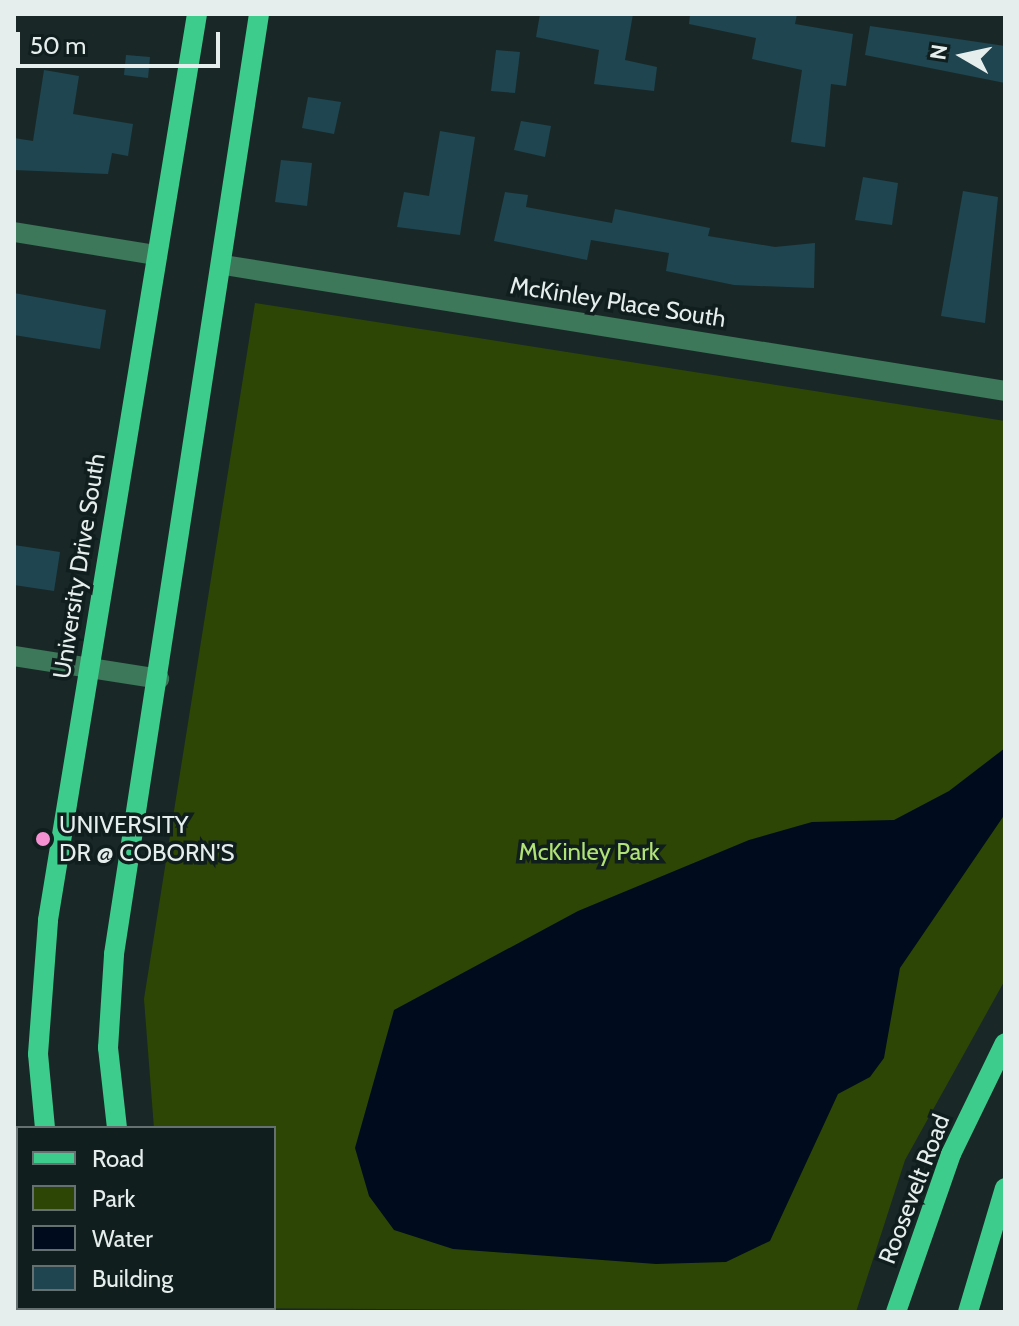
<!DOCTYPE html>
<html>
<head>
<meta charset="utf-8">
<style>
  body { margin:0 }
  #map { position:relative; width:1019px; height:1326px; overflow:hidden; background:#192827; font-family:Cabin,sans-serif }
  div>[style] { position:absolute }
  .green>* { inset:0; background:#2e4605 }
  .water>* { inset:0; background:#000b1e }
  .building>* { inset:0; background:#1f4550 }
  .minor>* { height:20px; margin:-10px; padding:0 10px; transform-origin:10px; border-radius:10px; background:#3c7859 }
  .major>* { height:20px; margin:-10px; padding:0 10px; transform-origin:10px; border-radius:10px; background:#3ecc8c }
  .dots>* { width:22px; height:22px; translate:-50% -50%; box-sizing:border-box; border:4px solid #101e1d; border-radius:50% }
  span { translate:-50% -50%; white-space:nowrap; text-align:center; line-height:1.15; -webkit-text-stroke:7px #101e1d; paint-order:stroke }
  .street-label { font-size:24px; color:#e5eeed }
  .poi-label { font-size:24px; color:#e5eeed }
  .left { translate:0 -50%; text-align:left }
  .park-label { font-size:24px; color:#b1e275 }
  .frame { position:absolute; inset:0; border:16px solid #e5eeed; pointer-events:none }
  .legend { position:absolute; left:16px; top:1126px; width:260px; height:184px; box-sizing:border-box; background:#101e1d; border:2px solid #657170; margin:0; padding:10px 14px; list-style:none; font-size:24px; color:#e5eeed }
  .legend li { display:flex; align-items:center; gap:16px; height:40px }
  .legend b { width:40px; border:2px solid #657170 }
  .north { position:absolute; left:923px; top:16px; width:80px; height:80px; -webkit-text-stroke:6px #101e1d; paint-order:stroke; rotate:279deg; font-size:22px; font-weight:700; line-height:32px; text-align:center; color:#e5eeed }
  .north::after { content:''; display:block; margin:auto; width:28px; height:36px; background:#e5eeed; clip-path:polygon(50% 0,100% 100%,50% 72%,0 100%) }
  .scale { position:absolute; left:16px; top:32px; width:204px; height:36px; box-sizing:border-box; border:4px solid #e5eeed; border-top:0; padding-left:10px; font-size:24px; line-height:28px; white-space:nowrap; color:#e5eeed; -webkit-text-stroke:6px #101e1d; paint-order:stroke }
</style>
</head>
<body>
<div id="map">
  <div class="green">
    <div style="clip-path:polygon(255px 303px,1005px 421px,1005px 980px,905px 1160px,856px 1312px,232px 1308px,274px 1308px,274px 1128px,154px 1128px,144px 999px)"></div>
  </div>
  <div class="water">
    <div style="clip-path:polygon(1005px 748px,1005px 814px,900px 968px,884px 1058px,870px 1077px,838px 1094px,770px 1241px,726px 1262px,656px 1264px,453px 1249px,394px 1230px,369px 1196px,355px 1148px,394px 1010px,578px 911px,749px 840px,812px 822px,894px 820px,949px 791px)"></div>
  </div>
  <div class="building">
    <div style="clip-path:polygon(540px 14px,633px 14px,625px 60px,657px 67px,654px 91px,594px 84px,599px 50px,536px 37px)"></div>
    <div style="clip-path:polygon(690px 14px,797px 14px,795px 24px,853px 34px,846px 86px,831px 84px,825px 147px,791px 142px,802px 70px,752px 59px,756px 38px,689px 24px)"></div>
    <div style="clip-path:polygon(870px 26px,1005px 46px,1005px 83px,865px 55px)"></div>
    <div style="clip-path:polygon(496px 50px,520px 52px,515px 93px,491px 91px)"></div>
    <div style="clip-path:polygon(126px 55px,150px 57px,148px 78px,124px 75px)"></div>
    <div style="clip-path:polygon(44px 70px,79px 76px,73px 114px,133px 124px,128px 156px,112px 153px,108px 174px,14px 170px,14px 138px,33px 141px)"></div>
    <div style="clip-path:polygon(308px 97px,341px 102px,334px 134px,302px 128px)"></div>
    <div style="clip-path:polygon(521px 121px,551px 126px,545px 157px,514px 150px)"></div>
    <div style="clip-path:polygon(440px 131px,475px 137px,460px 235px,397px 227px,404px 192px,429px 196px)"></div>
    <div style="clip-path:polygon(281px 160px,312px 163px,307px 206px,275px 202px)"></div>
    <div style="clip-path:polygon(863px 177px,898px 183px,892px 225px,855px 220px)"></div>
    <div style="clip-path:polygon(963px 191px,998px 197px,985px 323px,941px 316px)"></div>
    <div style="clip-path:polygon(505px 192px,528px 195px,526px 207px,612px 223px,615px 209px,710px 228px,708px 236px,775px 247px,815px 243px,814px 288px,734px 285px,666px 271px,669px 253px,591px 240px,587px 260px,494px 241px)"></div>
    <div style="clip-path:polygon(14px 293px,106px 310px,100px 349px,14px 335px)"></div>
    <div style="clip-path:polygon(14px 545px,60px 552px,54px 591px,14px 585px)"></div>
  </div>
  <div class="minor">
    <div style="left:14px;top:232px;width:144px;rotate:9.2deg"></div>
    <div style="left:224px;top:265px;width:791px;rotate:9.16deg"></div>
    <div style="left:14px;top:656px;width:147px;rotate:9deg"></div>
  </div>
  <div class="major">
    <div style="left:45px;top:1128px;width:74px;rotate:-95.4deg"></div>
    <div style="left:38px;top:1054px;width:134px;rotate:-85.7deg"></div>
    <div style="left:48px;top:920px;width:918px;rotate:-80.66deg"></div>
    <div style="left:117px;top:1128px;width:81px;rotate:-96.4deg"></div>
    <div style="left:108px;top:1048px;width:94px;rotate:-86.3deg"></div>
    <div style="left:114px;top:954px;width:951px;rotate:-81.23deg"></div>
    <div style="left:107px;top:1308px;width:4px;rotate:63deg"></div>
    <div style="left:69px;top:1312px;width:4px;rotate:-76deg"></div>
    <div style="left:170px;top:1312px;width:8px;rotate:-30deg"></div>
    <div style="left:896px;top:1312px;width:167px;rotate:-70.8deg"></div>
    <div style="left:951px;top:1154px;width:123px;rotate:-64.1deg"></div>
    <div style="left:968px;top:1312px;width:129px;rotate:-73.4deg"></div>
  </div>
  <div class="dots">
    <div style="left:43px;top:839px;background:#f591d2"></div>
  </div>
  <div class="street-label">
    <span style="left:618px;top:302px;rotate:9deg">McKinley Place South</span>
    <span style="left:79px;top:566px;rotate:-81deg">University Drive South</span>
    <span style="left:914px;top:1189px;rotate:-69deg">Roosevelt Road</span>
  </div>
  <div class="poi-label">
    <span class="left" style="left:59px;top:839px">UNIVERSITY<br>DR @ COBORN'S</span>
  </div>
  <div class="park-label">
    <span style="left:589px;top:852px">McKinley Park</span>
  </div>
  <div class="frame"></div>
  <ul class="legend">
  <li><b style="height:10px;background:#3ecc8c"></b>Road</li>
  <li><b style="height:22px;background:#2e4605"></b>Park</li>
  <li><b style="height:22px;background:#000b1e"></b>Water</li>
  <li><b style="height:22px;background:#1f4550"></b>Building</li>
  </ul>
  <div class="north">N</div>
  <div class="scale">50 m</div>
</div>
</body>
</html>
